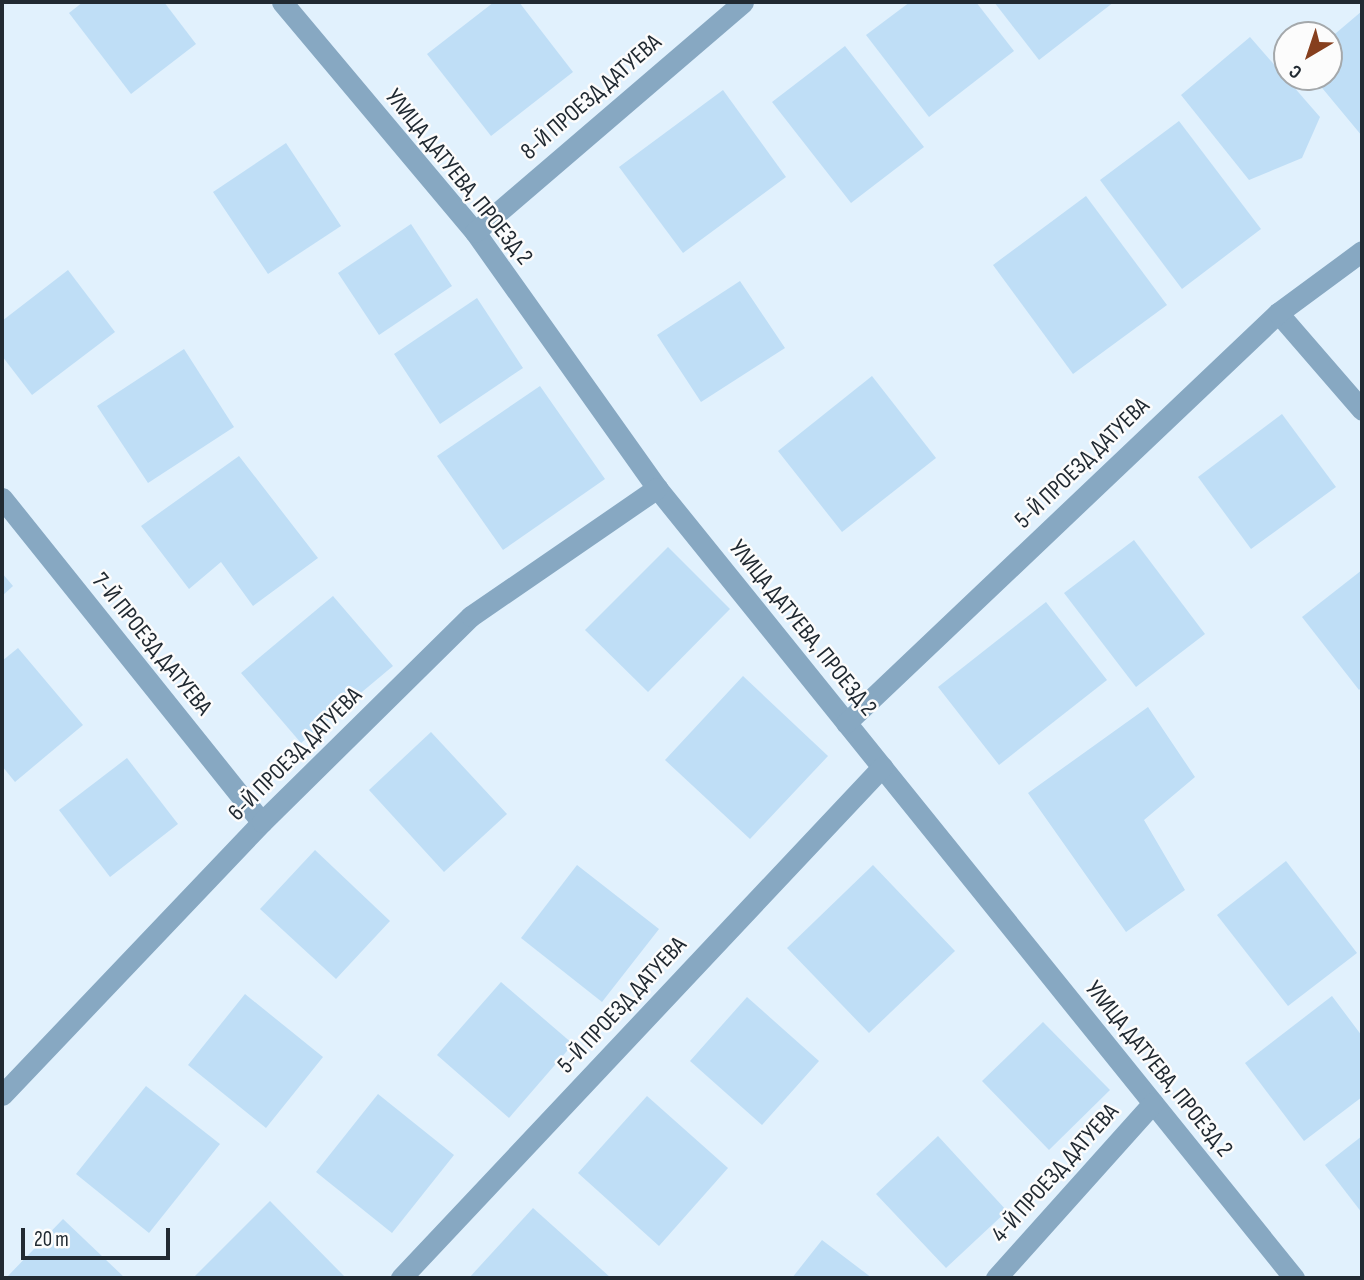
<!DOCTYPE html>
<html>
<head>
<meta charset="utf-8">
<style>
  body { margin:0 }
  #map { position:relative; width:1364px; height:1280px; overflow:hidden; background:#e1f1fd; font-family:"Sofia Sans Condensed",sans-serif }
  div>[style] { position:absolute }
  .building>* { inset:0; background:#bfdef6 }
  .lane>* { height:21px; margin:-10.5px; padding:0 10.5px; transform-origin:10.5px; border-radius:10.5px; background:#87a8c2 }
  .street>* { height:21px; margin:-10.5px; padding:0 10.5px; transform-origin:10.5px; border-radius:10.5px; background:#87a8c2 }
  span { translate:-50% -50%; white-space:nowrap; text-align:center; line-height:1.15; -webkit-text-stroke:5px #fcfcfc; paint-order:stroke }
  .street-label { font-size:24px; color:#212a32 }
  .frame { position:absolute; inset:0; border:4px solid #212a32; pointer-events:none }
  .north { position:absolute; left:1273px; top:21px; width:70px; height:70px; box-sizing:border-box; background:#fcfcfc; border:2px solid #a4a8ab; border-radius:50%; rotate:219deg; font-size:19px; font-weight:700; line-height:28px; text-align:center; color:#212a32 }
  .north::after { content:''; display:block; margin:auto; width:24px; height:32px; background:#863f1e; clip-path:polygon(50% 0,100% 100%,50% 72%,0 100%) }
  .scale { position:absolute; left:21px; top:1228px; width:149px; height:32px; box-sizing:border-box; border:4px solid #212a32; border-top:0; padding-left:9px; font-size:21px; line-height:24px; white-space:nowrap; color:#212a32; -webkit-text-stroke:5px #fcfcfc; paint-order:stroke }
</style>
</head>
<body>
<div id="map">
  <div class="building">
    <div style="clip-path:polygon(83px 2px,164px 2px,196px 44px,131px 94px,69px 13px)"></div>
    <div style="clip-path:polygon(494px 2px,519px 2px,573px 72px,491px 136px,427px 54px)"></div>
    <div style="clip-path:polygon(910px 2px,976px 2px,1014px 51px,929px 117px,866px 35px)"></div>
    <div style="clip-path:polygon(994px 2px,1114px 2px,1039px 60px)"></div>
    <div style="clip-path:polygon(1362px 11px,1362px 136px,1313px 77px,1329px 77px,1329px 39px)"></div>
    <div style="clip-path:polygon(1250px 37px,1320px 117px,1302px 158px,1249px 180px,1181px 95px)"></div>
    <div style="clip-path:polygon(845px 46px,924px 147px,851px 203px,772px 102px)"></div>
    <div style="clip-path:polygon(723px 90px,786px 177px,683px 253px,619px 167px)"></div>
    <div style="clip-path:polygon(1179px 121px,1261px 229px,1182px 289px,1100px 180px)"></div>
    <div style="clip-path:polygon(286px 143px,341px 226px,268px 274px,213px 192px)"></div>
    <div style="clip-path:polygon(1086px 196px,1167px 305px,1073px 374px,993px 265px)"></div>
    <div style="clip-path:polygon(411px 224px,452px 286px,379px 335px,338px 273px)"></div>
    <div style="clip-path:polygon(68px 270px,115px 332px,32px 395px,2px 356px,2px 321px)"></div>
    <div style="clip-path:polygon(740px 281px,785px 348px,701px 402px,657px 335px)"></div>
    <div style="clip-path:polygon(477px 298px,523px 368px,440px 424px,394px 354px)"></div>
    <div style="clip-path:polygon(184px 349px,234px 427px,148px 483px,97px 406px)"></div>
    <div style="clip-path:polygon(872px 376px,936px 458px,842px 532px,778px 451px)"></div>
    <div style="clip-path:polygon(540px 386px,605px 479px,503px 550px,437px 456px)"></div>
    <div style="clip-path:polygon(1282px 414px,1336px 487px,1251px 549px,1198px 477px)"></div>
    <div style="clip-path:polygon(239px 456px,318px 558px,253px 606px,221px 562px,189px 589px,141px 526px)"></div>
    <div style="clip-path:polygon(1134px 540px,1205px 634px,1136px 687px,1064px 593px)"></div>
    <div style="clip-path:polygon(668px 547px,730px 609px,648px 692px,585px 630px)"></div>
    <div style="clip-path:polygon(1362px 570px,1362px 687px,1359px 690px,1302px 617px)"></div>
    <div style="clip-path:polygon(2px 573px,13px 586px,2px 596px)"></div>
    <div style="clip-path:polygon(333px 596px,393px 666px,301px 743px,241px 673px)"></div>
    <div style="clip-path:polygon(1046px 602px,1107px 680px,999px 765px,938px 687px)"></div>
    <div style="clip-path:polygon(18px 648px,83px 725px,15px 782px,2px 766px,2px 661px)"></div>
    <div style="clip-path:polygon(743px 676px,828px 756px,750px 839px,665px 760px)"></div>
    <div style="clip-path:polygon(1148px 707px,1195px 777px,1144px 820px,1185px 890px,1126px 932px,1028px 793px)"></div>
    <div style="clip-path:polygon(431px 732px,507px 814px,444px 872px,369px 790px)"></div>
    <div style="clip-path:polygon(127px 758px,178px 824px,110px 877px,59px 810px)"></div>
    <div style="clip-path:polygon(315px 850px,390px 921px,336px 979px,260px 909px)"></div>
    <div style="clip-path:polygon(1286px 861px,1357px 953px,1288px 1006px,1217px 915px)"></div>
    <div style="clip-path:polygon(577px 865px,659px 929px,602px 1002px,521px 938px)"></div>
    <div style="clip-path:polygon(873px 865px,955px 951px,869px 1033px,787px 948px)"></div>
    <div style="clip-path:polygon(501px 982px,573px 1044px,509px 1118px,437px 1055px)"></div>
    <div style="clip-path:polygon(245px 994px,323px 1057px,266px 1128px,188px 1065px)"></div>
    <div style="clip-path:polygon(1332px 996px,1362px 1036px,1362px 1097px,1304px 1141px,1245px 1063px)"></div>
    <div style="clip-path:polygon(747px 997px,819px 1061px,762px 1125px,690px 1061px)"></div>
    <div style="clip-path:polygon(1043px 1022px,1110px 1090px,1049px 1150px,982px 1081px)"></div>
    <div style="clip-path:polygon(146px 1086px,220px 1144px,149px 1233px,76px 1174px)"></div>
    <div style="clip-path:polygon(378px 1094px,454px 1155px,392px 1233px,316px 1172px)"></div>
    <div style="clip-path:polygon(647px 1096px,728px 1168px,659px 1246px,578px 1173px)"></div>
    <div style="clip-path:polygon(938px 1136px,1007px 1211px,946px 1268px,876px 1194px)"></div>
    <div style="clip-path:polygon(1362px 1136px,1362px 1213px,1325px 1165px)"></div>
    <div style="clip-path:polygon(270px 1201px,346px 1278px,193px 1278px)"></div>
    <div style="clip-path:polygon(533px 1208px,611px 1278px,469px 1278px)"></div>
    <div style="clip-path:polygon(63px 1219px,125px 1278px,6px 1278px)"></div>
    <div style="clip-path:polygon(822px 1240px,872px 1278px,792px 1278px)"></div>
  </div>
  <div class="lane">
    <div style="left:1278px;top:313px;width:128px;rotate:49.1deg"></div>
  </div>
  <div class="street">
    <div style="left:282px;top:2px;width:300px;rotate:50deg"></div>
    <div style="left:475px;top:232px;width:314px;rotate:54.6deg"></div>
    <div style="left:657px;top:488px;width:1015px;rotate:51.12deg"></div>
    <div style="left:475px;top:232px;width:353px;rotate:-40.6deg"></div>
    <div style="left:2px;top:498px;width:415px;rotate:51.3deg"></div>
    <div style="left:846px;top:723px;width:596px;rotate:-43.5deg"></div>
    <div style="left:1278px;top:313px;width:104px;rotate:-36.4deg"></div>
    <div style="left:2px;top:1095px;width:377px;rotate:-46.4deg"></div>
    <div style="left:262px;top:822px;width:293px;rotate:-44.6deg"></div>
    <div style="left:471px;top:616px;width:226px;rotate:-34.5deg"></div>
    <div style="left:401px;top:1278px;width:702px;rotate:-46.73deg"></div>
    <div style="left:996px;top:1278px;width:235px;rotate:-48.1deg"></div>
  </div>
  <div class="street-label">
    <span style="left:591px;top:97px;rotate:-41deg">8-Й ПРОЕЗД ДАТУЕВА</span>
    <span style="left:459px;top:177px;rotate:51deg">УЛИЦА ДАТУЕВА, ПРОЕЗД 2</span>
    <span style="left:1082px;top:463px;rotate:-44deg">5-Й ПРОЕЗД ДАТУЕВА</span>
    <span style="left:803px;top:628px;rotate:51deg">УЛИЦА ДАТУЕВА, ПРОЕЗД 2</span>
    <span style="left:152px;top:644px;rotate:51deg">7-Й ПРОЕЗД ДАТУЕВА</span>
    <span style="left:295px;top:754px;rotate:-45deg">6-Й ПРОЕЗД ДАТУЕВА</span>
    <span style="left:622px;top:1005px;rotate:-47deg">5-Й ПРОЕЗД ДАТУЕВА</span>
    <span style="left:1159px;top:1069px;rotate:51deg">УЛИЦА ДАТУЕВА, ПРОЕЗД 2</span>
    <span style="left:1055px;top:1173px;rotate:-48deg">4-Й ПРОЕЗД ДАТУЕВА</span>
  </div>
  <div class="frame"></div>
  <div class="north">С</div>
  <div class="scale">20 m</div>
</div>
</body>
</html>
